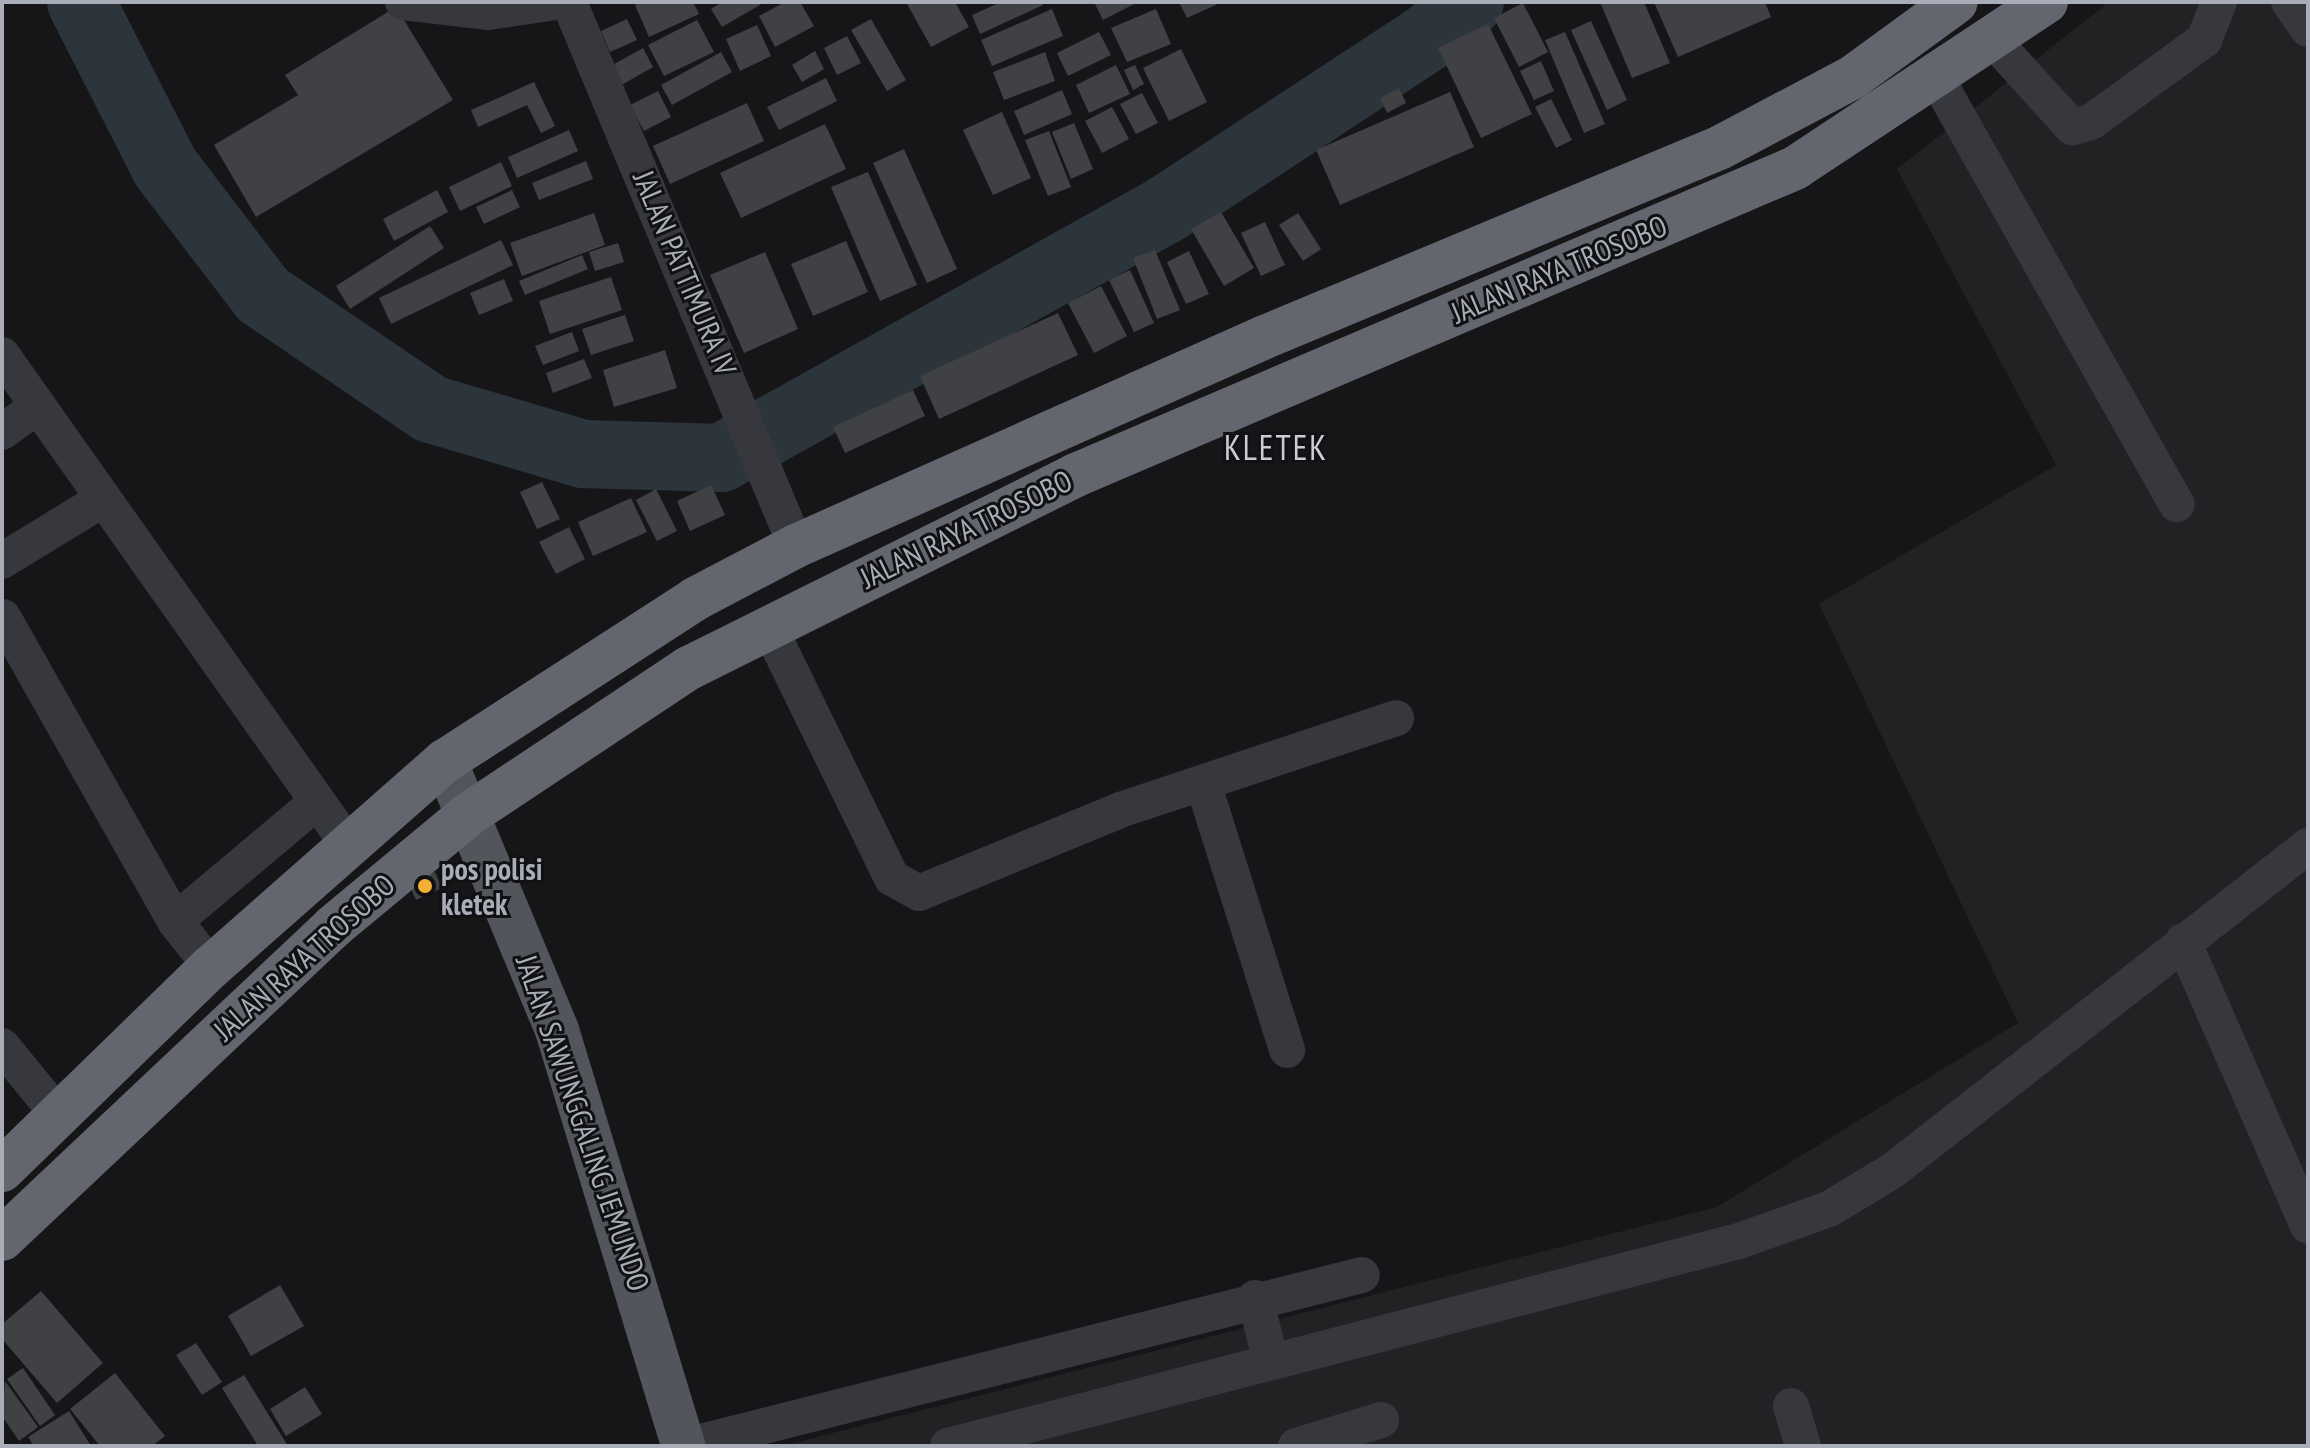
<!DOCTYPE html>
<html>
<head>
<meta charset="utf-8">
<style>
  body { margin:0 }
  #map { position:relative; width:2310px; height:1448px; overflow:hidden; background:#161618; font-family:"PT Sans Narrow",sans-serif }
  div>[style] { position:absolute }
  .built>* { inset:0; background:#222225 }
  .river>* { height:68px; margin:-34px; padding:0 34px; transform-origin:34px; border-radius:34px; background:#2c353c }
  .building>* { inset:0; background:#404145 }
  .minor>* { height:36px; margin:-18px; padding:0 18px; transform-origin:18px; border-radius:18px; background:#37383d }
  .major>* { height:44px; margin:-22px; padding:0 22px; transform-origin:22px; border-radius:22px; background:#53555c }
  .highway>* { height:44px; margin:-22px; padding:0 22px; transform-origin:22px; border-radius:22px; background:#63666e }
  .dots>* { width:22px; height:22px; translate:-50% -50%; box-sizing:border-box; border:4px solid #111113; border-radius:50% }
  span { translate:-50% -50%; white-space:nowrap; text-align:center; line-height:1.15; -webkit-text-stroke:6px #111113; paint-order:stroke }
  .street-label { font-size:30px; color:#a8adb8 }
  .poi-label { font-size:30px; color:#a8adb8; font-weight:700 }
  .left { translate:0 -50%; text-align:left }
  .quarter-label { font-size:34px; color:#c9ccd4; letter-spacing:2px }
  .frame { position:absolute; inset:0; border:4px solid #a8adb8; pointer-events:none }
</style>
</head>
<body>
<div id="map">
  <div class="built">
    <div style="clip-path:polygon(2109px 2px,2308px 2px,2308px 1446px,782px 1446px,1717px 1207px,2018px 1023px,1819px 604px,2056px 465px,1897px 169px)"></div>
  </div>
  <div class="river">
    <div style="left:81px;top:2px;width:185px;rotate:63deg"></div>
    <div style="left:165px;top:167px;width:161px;rotate:52.6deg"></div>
    <div style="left:263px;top:295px;width:203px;rotate:34.2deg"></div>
    <div style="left:431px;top:409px;width:159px;rotate:16.5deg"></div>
    <div style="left:583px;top:454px;width:138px;rotate:1.7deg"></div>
    <div style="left:721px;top:458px;width:509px;rotate:-29.19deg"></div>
    <div style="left:1165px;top:210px;width:313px;rotate:-33.3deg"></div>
    <div style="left:1427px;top:38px;width:56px;rotate:-39.9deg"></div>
  </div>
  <div class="building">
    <div style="clip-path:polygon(642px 2px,693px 2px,699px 14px,649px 37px,635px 5px)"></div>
    <div style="clip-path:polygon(722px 2px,765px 2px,722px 27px,711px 9px)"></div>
    <div style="clip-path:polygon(785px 2px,800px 2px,814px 26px,775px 47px,759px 16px)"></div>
    <div style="clip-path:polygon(906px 2px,955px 2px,969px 27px,931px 47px)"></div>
    <div style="clip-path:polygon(1001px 2px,1041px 2px,1043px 5px,980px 34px,972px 15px)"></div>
    <div style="clip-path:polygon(1094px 2px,1138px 2px,1103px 20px)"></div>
    <div style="clip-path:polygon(1179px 2px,1222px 2px,1187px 18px)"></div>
    <div style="clip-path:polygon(1600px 2px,1644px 2px,1670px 63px,1632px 78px)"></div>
    <div style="clip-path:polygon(1654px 2px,1765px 2px,1771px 17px,1678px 57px)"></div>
    <div style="clip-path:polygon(1523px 3px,1548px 52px,1519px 67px,1494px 18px)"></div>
    <div style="clip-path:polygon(396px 7px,453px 100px,256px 217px,214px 145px,298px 95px,285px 75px)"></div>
    <div style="clip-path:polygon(1052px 9px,1063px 36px,992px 66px,981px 40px)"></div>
    <div style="clip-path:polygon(1156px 9px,1171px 44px,1127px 62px,1111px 28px)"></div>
    <div style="clip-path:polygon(627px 19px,637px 40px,610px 52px,601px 31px)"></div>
    <div style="clip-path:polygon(871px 19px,906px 80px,887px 91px,851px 30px)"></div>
    <div style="clip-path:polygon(697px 20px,714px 52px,664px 76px,648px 45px)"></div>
    <div style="clip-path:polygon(1591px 21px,1627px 100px,1607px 110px,1571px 30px)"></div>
    <div style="clip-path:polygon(1488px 24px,1532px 114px,1481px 138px,1438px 48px)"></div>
    <div style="clip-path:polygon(757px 25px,771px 56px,740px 71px,726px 39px)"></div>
    <div style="clip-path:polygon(1099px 32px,1111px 55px,1068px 76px,1057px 53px)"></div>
    <div style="clip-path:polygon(1565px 32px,1605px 124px,1584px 133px,1545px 40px)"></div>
    <div style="clip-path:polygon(847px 36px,861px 63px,837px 75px,824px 48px)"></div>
    <div style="clip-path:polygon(643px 48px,653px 67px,618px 87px,607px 68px)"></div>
    <div style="clip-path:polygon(1181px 49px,1207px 102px,1169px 121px,1143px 68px)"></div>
    <div style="clip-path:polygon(815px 51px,824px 69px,802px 82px,792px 65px)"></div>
    <div style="clip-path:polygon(721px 52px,732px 72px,672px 105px,661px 85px)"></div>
    <div style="clip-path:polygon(1045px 52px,1055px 81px,1004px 100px,993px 72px)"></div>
    <div style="clip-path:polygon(1541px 61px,1554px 91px,1534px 100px,1520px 71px)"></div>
    <div style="clip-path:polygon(1116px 65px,1130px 94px,1089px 113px,1076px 85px)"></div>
    <div style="clip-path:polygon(1135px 65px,1144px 84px,1133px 90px,1124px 70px)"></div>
    <div style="clip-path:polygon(826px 78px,837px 101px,779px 130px,767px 107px)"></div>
    <div style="clip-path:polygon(534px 82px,555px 126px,541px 133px,527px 105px,478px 127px,471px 110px)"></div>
    <div style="clip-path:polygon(1399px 88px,1406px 103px,1387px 113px,1380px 98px)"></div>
    <div style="clip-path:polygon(1062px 90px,1072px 114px,1024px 135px,1014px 111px)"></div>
    <div style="clip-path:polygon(658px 91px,671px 117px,644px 131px,630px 105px)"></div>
    <div style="clip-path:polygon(1450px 92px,1474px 147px,1340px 205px,1316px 150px)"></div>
    <div style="clip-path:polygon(1142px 93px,1158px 123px,1136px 134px,1120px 104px)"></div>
    <div style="clip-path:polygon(1551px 99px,1572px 140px,1556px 148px,1535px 107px)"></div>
    <div style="clip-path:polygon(747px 103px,764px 141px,670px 184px,653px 146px)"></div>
    <div style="clip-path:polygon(1112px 107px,1129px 139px,1102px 153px,1085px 121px)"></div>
    <div style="clip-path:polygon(1002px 112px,1031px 178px,993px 195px,963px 130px)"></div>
    <div style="clip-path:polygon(1074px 123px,1093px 169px,1071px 179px,1052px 132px)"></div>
    <div style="clip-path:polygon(825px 124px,846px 169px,741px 218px,720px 173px)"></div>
    <div style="clip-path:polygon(569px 130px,578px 151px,517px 178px,508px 157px)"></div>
    <div style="clip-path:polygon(1049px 131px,1071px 187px,1048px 196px,1025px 140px)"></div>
    <div style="clip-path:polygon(904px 149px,957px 269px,927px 283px,873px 163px)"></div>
    <div style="clip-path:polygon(586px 161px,593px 179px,539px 200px,532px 183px)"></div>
    <div style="clip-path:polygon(501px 162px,512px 186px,460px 211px,449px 187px)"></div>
    <div style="clip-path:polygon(868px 172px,917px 285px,880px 301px,831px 187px)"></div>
    <div style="clip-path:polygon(437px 190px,448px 212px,394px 241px,383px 219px)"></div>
    <div style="clip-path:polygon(512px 190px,520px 207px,484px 224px,476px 207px)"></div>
    <div style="clip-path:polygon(1221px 212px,1254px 268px,1224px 286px,1191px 229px)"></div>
    <div style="clip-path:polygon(594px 213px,605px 245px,522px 276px,510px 243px)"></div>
    <div style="clip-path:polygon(1298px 213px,1321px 249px,1303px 261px,1279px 225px)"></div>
    <div style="clip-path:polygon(1265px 222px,1285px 265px,1261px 276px,1241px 233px)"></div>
    <div style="clip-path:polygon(430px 226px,444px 248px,350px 309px,336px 286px)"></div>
    <div style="clip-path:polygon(501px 240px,513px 265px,391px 324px,379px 298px)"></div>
    <div style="clip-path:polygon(846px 241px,868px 292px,813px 316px,791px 264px)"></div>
    <div style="clip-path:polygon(618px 243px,624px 262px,595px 271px,589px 252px)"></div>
    <div style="clip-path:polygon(1155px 250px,1180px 310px,1157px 319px,1133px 258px)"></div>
    <div style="clip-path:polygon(1189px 251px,1209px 294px,1186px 304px,1167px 262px)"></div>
    <div style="clip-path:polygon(765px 252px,798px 329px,744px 353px,710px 275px)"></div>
    <div style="clip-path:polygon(582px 255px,588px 269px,525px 295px,519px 281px)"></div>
    <div style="clip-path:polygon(1130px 270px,1154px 323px,1134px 332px,1109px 280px)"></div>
    <div style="clip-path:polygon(611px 277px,622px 310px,550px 334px,539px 301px)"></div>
    <div style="clip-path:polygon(504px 279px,513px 301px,479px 315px,470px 293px)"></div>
    <div style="clip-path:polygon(1101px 286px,1127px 336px,1094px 353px,1068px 303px)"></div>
    <div style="clip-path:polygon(1058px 313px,1078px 355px,939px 419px,920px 376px)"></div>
    <div style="clip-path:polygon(625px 315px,634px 341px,591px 355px,582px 329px)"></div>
    <div style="clip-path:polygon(572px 332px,579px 351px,543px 365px,535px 346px)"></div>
    <div style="clip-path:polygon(665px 350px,677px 388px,614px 407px,603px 370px)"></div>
    <div style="clip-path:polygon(584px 359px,592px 378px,553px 393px,546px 373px)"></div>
    <div style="clip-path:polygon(913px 390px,925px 416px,845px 453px,833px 427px)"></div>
    <div style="clip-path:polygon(542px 482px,560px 519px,537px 529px,520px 492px)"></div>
    <div style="clip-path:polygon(711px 485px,725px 515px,690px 531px,677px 501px)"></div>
    <div style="clip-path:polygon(656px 489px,677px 531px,657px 541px,636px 500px)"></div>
    <div style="clip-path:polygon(631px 498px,647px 532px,593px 556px,578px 522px)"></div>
    <div style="clip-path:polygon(569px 527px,585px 559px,556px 574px,539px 542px)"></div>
    <div style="clip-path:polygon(435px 872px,442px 888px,416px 900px,409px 884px)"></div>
    <div style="clip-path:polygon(280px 1285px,304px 1326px,251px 1356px,228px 1316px)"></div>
    <div style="clip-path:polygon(41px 1291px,103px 1363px,57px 1403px,2px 1339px,2px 1324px)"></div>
    <div style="clip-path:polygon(196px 1343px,222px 1382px,202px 1395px,176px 1355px)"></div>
    <div style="clip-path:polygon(23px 1368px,55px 1415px,40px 1426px,7px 1379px)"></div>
    <div style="clip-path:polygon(115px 1373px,165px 1436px,152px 1446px,100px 1446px,70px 1409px)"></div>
    <div style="clip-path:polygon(244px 1375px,288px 1446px,258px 1446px,222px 1388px)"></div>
    <div style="clip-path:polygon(5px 1381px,38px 1427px,19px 1441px,2px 1416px)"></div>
    <div style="clip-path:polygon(305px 1387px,322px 1414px,286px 1436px,270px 1409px)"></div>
    <div style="clip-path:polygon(69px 1411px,91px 1446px,34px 1446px,28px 1437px)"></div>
  </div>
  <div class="minor">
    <div style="left:403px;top:2px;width:86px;rotate:6.7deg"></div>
    <div style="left:488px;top:12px;width:69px;rotate:-8.4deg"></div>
    <div style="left:569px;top:2px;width:589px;rotate:67.35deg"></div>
    <div style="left:2289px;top:2px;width:33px;rotate:55deg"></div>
    <div style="left:1993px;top:40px;width:118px;rotate:47.8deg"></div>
    <div style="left:2072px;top:127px;width:20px;rotate:-15deg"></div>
    <div style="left:2091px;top:122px;width:140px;rotate:-36deg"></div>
    <div style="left:2204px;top:40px;width:41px;rotate:-68.5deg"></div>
    <div style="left:1937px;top:79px;width:488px;rotate:60.6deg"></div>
    <div style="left:2px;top:355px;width:598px;rotate:54.74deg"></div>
    <div style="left:2px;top:432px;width:44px;rotate:-35.8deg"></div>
    <div style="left:2px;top:561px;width:119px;rotate:-31.5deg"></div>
    <div style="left:3px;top:617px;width:349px;rotate:60.5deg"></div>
    <div style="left:768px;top:625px;width:282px;rotate:63.9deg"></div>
    <div style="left:892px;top:878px;width:31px;rotate:29deg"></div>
    <div style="left:919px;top:893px;width:217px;rotate:-22.4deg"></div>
    <div style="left:1120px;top:810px;width:291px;rotate:-18.4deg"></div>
    <div style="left:1203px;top:783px;width:280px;rotate:72.5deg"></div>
    <div style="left:2183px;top:941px;width:311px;rotate:66.3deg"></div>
    <div style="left:211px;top:967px;width:58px;rotate:-128deg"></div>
    <div style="left:175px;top:921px;width:185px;rotate:-40deg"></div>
    <div style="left:2px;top:1046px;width:90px;rotate:50.8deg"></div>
    <div style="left:1255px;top:1298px;width:62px;rotate:76deg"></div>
    <div style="left:1791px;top:1406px;width:42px;rotate:73.3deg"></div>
    <div style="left:685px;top:1446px;width:698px;rotate:-14.18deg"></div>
    <div style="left:948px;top:1446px;width:817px;rotate:-14.53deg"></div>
    <div style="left:1739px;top:1241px;width:96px;rotate:-19.6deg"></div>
    <div style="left:1829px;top:1209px;width:74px;rotate:-31.1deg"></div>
    <div style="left:1892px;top:1171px;width:528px;rotate:-38deg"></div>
    <div style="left:1296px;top:1446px;width:89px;rotate:-17deg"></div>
  </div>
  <div class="major">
    <div style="left:445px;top:761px;width:291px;rotate:67.4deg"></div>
    <div style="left:557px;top:1030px;width:435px;rotate:73.1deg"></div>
  </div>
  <div class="highway">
    <div style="left:2px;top:1170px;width:291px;rotate:-44.2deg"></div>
    <div style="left:211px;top:967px;width:312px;rotate:-41.4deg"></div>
    <div style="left:445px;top:761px;width:298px;rotate:-32.9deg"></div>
    <div style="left:695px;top:599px;width:114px;rotate:-27.7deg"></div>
    <div style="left:796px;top:546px;width:513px;rotate:-24.02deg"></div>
    <div style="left:1265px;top:337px;width:494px;rotate:-22.6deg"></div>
    <div style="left:1721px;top:147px;width:149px;rotate:-27.9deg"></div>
    <div style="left:1853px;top:77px;width:127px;rotate:-36.1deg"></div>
    <div style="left:2px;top:1239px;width:456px;rotate:-43.3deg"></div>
    <div style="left:334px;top:926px;width:175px;rotate:-39.7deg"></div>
    <div style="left:469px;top:814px;width:264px;rotate:-33.6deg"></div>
    <div style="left:689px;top:668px;width:432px;rotate:-26.5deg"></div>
    <div style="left:1076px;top:475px;width:782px;rotate:-23.12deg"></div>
    <div style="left:1795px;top:168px;width:301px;rotate:-33.5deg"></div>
  </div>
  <div class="dots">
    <div style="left:425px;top:886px;background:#f2b134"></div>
  </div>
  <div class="street-label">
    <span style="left:1559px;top:269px;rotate:-23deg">JALAN RAYA TROSOBO</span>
    <span style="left:685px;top:273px;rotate:67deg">JALAN PATTIMURA IV</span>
    <span style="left:966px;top:529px;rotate:-26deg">JALAN RAYA TROSOBO</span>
    <span style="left:304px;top:957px;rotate:-42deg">JALAN RAYA TROSOBO</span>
    <span style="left:583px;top:1123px;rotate:71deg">JALAN SAWUNGGALING JEMUNDO</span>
  </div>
  <div class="poi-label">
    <span class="left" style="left:441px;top:886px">pos polisi<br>kletek</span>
  </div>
  <div class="quarter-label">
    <span style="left:1276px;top:448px">KLETEK</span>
  </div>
  <div class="frame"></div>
</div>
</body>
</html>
